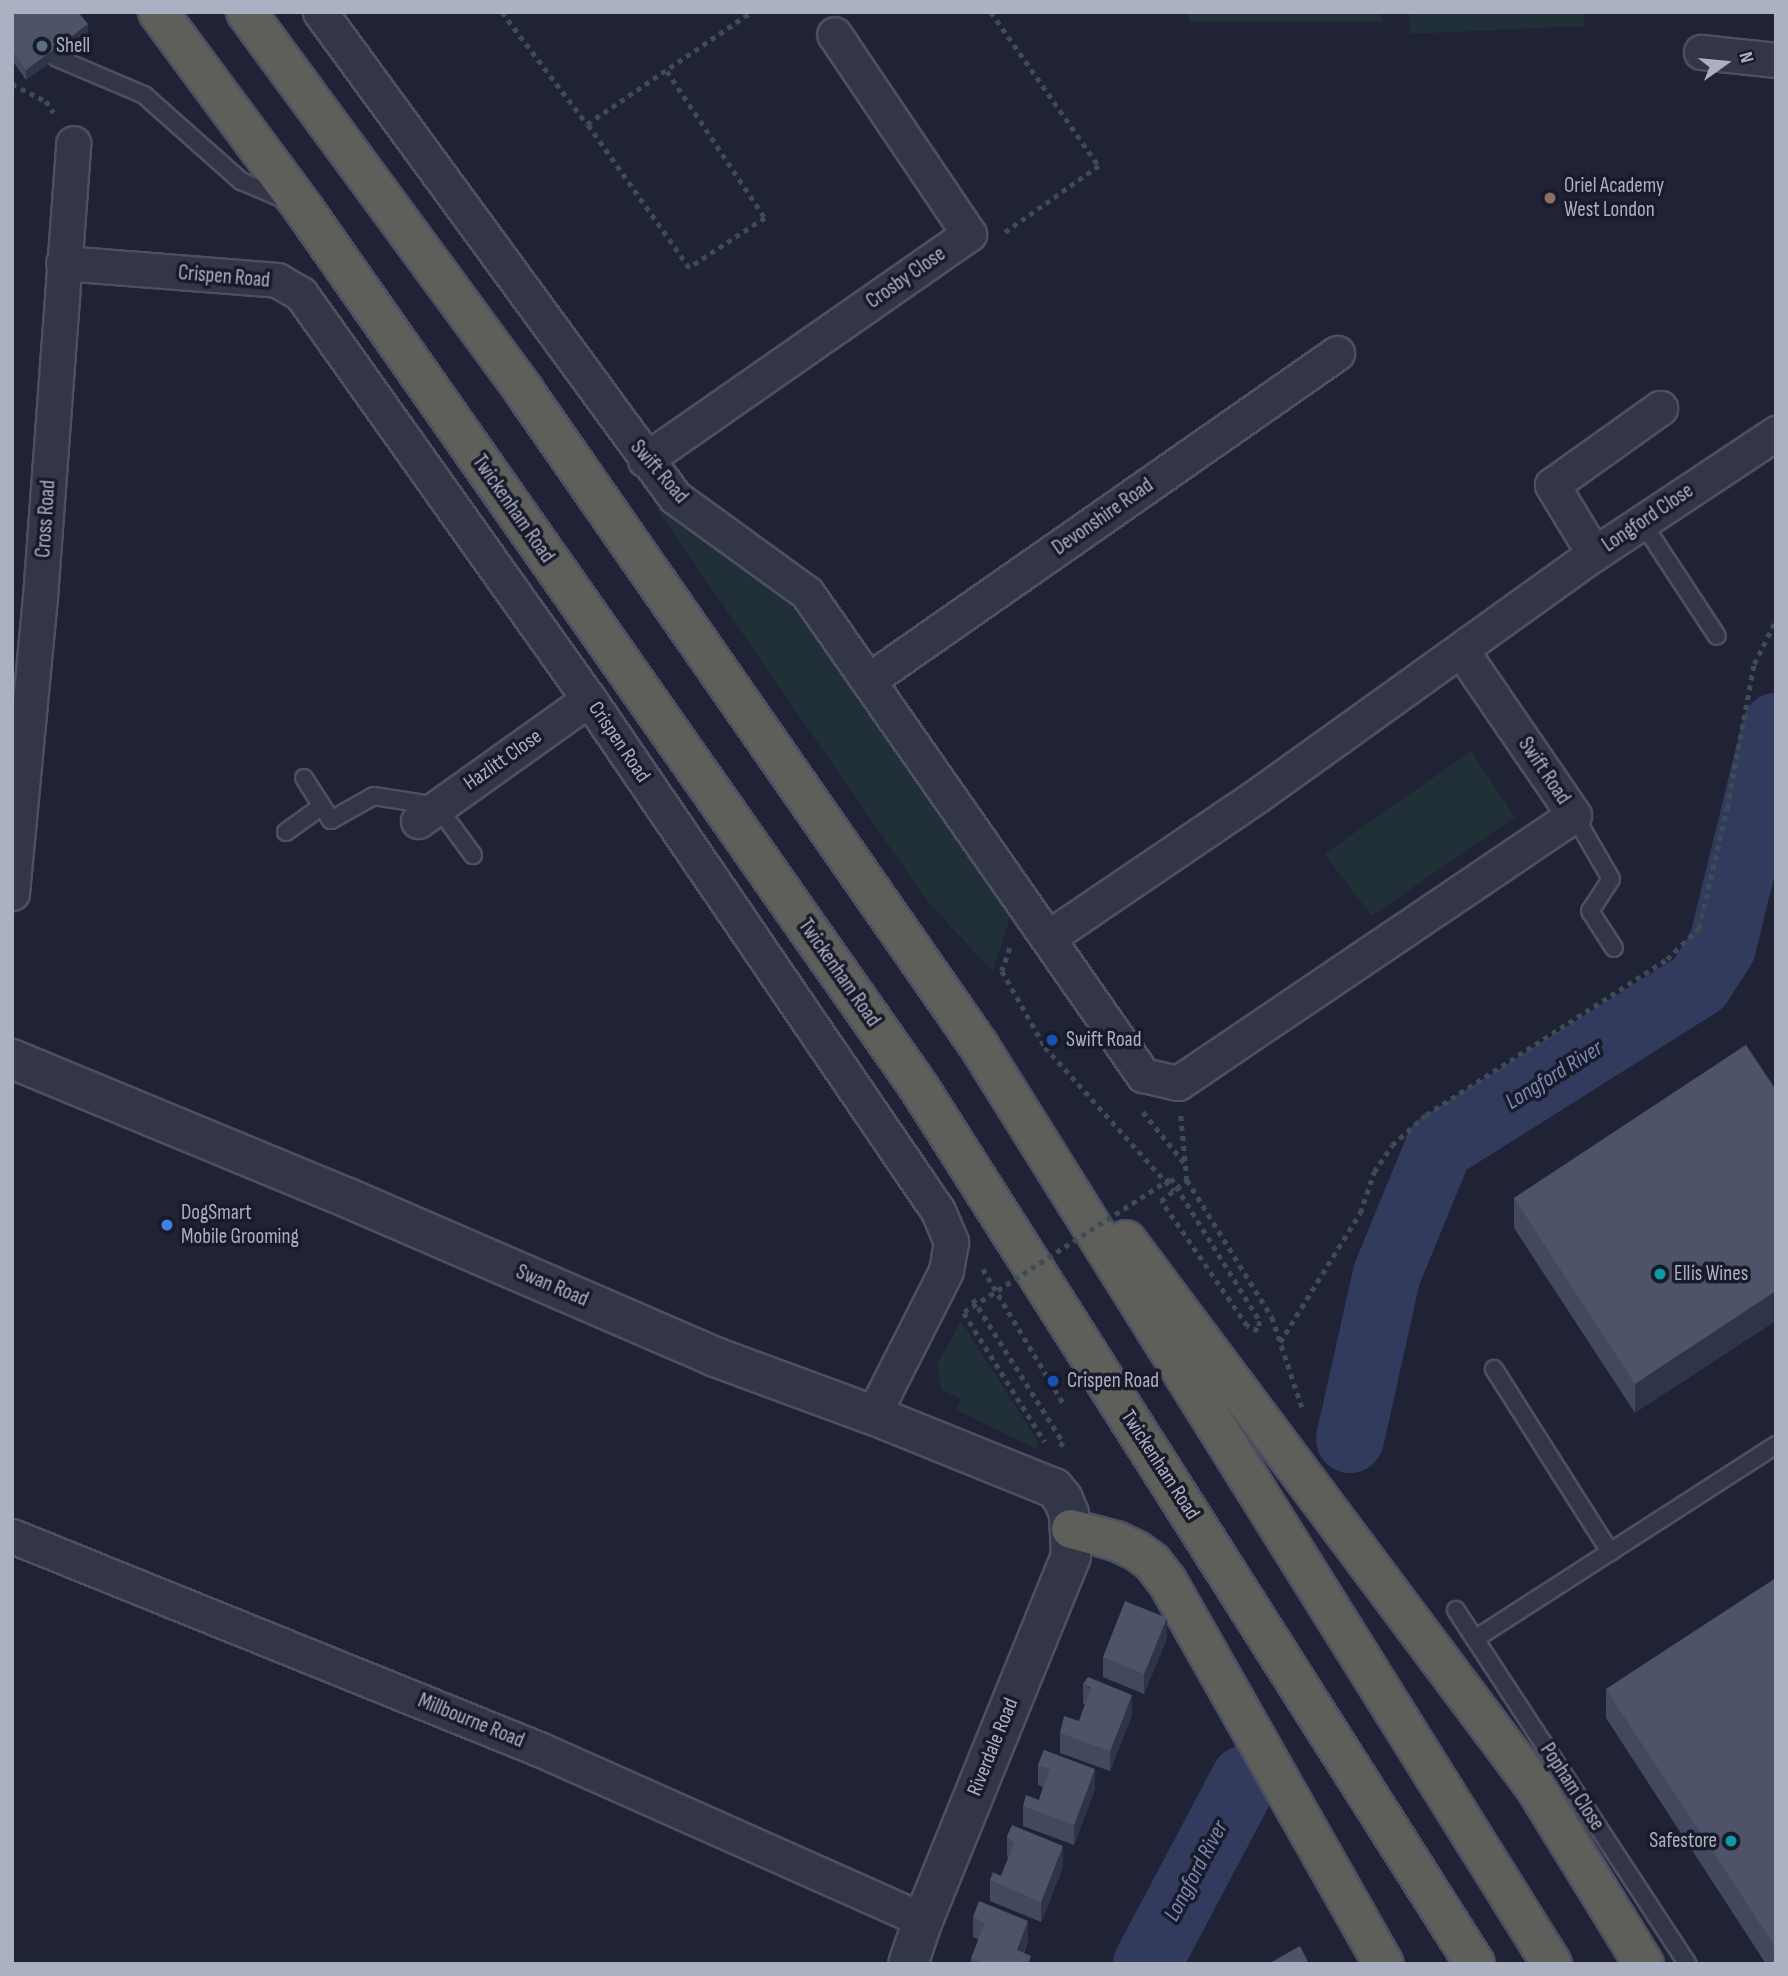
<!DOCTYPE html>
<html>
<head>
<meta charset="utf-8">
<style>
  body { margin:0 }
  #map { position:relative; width:1788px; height:1976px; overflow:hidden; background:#1f2335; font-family:"Sofia Sans Condensed",sans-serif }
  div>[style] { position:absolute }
  .green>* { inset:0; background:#212f36 }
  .river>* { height:68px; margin:-34px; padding:0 34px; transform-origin:34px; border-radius:34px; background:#323a5d }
  .path>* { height:4.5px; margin-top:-2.25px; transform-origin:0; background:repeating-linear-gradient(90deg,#3e4c54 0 5px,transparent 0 10px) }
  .roads { filter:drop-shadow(2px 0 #4d5061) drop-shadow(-2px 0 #4d5061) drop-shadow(0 2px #4d5061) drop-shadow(0 -2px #4d5061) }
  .service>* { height:16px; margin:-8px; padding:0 8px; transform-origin:8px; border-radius:8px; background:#323646 }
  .minor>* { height:33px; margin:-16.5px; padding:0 16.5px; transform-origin:16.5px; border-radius:16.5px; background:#323646 }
  .tertiary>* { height:38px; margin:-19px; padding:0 19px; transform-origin:19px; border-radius:19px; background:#323646 }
  .trunk>* { height:38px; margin:-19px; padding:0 19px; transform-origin:19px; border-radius:19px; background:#5e5e5a }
  .path-bridge>* { height:4.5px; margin-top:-2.25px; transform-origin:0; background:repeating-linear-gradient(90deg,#3e4c54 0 5px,transparent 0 10px) }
  .wall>* { inset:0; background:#43485e }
  .shaded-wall>* { inset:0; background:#303449 }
  .building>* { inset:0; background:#4e5369 }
  .dots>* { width:19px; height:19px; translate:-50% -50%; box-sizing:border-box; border:4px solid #181b2a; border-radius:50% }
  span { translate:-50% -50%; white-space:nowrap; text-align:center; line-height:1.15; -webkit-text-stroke:7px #181b2a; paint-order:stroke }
  .poi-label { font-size:21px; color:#acb0c3 }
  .left { translate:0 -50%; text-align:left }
  .right { translate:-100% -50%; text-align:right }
  .street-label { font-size:21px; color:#acb0c3 }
  .water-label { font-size:23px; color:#7c86b0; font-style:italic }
  .frame { position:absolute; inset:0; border:14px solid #acb0c3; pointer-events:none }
  .north { position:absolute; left:1690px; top:28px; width:70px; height:70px; -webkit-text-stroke:5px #181b2a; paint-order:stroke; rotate:75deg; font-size:19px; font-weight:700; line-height:28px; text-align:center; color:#acb0c3 }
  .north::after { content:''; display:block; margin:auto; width:24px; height:32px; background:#acb0c3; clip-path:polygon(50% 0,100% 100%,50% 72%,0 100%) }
</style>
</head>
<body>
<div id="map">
  <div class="green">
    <div style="clip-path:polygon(1189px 12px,1382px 12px,1382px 22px,1189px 22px)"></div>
    <div style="clip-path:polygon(1409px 12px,1584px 12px,1585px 26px,1410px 34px)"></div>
    <div style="clip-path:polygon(653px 504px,789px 600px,1011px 914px,993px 972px,927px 901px)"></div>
    <div style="clip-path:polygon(1471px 751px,1515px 817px,1372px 916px,1324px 854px)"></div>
    <div style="clip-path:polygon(961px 1321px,1037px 1440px,1038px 1450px,956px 1410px,960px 1399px,941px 1389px,937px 1364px)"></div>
  </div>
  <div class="river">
    <div style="left:1350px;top:1439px;width:169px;rotate:-77.4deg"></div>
    <div style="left:1387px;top:1274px;width:137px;rotate:-67.7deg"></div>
    <div style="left:1439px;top:1147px;width:307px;rotate:-32.2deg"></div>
    <div style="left:1699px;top:983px;width:43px;rotate:-57.4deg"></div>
    <div style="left:1722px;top:947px;width:227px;rotate:-76.2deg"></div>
    <div style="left:1147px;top:1964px;width:209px;rotate:-62.1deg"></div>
  </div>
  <div class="path">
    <div style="left:502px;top:12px;width:141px;rotate:52.8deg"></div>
    <div style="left:991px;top:12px;width:188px;rotate:55deg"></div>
    <div style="left:1099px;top:166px;width:118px;rotate:144.7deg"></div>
    <div style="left:667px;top:71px;width:177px;rotate:56.3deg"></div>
    <div style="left:765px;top:218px;width:91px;rotate:146.7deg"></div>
    <div style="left:689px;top:268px;width:176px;rotate:-125.3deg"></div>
    <div style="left:587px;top:124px;width:199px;rotate:-34.3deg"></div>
    <div style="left:12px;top:84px;width:38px;rotate:27deg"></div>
    <div style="left:46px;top:101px;width:14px;rotate:56deg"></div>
    <div style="left:1010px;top:948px;width:24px;rotate:109deg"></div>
    <div style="left:1002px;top:971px;width:87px;rotate:60.5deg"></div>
    <div style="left:1045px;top:1047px;width:193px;rotate:48.1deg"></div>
    <div style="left:1143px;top:1112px;width:68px;rotate:50.9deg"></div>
    <div style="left:1181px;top:1116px;width:64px;rotate:84.6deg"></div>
    <div style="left:1187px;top:1180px;width:161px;rotate:58.2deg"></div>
    <div style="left:1272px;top:1317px;width:95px;rotate:71.6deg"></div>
    <div style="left:1161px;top:1201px;width:33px;rotate:-39deg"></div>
    <div style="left:983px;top:1269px;width:160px;rotate:59.1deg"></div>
    <div style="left:973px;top:1299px;width:169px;rotate:57.8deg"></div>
    <div style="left:1063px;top:1442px;width:9px;rotate:117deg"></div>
    <div style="left:964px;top:1313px;width:152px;rotate:57.9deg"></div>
    <div style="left:1280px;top:1342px;width:152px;rotate:-58.2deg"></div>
    <div style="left:1360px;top:1213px;width:43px;rotate:-71.1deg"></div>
    <div style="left:1374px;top:1172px;width:32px;rotate:-56deg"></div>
    <div style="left:1392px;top:1145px;width:45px;rotate:-41.4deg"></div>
    <div style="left:1426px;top:1115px;width:287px;rotate:-32.9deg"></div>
    <div style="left:1667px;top:959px;width:45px;rotate:-44.1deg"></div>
    <div style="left:1699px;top:928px;width:123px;rotate:-76.9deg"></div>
    <div style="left:1727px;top:808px;width:147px;rotate:-79.4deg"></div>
    <div style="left:1754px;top:664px;width:49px;rotate:-63.4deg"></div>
  </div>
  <div class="roads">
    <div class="service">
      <div style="left:57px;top:58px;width:95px;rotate:23deg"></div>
      <div style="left:144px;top:95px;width:130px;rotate:41.6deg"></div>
      <div style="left:241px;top:181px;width:51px;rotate:23.1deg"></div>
      <div style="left:1642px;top:522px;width:136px;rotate:56.7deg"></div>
      <div style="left:304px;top:778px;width:50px;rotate:57.3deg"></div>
      <div style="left:331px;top:820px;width:49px;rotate:-29.2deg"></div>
      <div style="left:374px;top:796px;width:64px;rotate:9deg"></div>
      <div style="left:437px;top:806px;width:61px;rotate:53.7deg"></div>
      <div style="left:1574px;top:815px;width:74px;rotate:60deg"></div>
      <div style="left:1611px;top:879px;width:38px;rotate:123deg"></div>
      <div style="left:1590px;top:911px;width:44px;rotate:57deg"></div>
      <div style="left:286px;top:832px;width:44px;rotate:-35.8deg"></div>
      <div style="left:1494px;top:1369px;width:217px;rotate:57.6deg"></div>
      <div style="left:1456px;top:1610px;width:423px;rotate:56.8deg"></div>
      <div style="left:1475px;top:1639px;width:358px;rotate:-32.8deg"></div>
    </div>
    <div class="minor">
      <div style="left:320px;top:12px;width:601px;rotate:53.8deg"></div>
      <div style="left:675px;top:497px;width:163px;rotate:36deg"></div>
      <div style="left:807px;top:593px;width:588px;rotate:55.12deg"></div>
      <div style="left:1143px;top:1075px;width:36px;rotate:13deg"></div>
      <div style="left:1178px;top:1083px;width:478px;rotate:-34.1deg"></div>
      <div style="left:1574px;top:815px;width:200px;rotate:-124.4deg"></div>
      <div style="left:1701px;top:52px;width:75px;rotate:6.1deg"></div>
      <div style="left:63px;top:263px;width:215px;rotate:4.5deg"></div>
      <div style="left:277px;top:280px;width:28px;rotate:30deg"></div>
      <div style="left:301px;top:294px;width:497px;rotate:54.6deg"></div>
      <div style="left:589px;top:699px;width:620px;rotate:55.72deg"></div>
      <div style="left:938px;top:1211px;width:34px;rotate:67deg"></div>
      <div style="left:951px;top:1242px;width:29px;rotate:100deg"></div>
      <div style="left:946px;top:1271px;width:161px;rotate:116.9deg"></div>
      <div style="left:645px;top:460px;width:395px;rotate:-34.9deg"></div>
      <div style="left:969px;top:234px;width:241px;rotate:-124deg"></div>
      <div style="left:1594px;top:554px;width:81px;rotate:-121.3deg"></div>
      <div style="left:1552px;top:485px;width:133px;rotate:-35.5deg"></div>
      <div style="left:869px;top:680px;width:571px;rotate:-34.94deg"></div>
      <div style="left:418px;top:821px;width:210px;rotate:-35.5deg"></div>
      <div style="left:12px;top:893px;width:297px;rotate:-84.6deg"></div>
      <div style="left:40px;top:597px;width:455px;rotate:-85.8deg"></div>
      <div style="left:1049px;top:937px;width:253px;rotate:-34.2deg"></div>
      <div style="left:1258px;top:795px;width:413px;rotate:-35.7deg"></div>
      <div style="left:1594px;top:554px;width:219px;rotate:-33.6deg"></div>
      <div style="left:12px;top:1536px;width:568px;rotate:22.01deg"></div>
      <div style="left:539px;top:1749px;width:420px;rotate:24deg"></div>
    </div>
    <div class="tertiary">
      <div style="left:12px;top:1059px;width:364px;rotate:22.5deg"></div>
      <div style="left:348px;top:1198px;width:400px;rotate:23.4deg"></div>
      <div style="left:715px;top:1357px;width:168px;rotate:20.2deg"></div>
      <div style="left:873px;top:1415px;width:195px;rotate:22deg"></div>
      <div style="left:1054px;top:1488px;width:14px;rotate:51deg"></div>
      <div style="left:1063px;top:1499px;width:16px;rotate:68deg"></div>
      <div style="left:1069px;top:1514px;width:42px;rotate:87.3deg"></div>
      <div style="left:1071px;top:1556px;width:393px;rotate:112.1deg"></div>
      <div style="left:923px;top:1920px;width:46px;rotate:108.8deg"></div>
    </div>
    <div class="trunk">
      <div style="left:158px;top:12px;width:244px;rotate:53.5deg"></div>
      <div style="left:303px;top:208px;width:1076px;rotate:54.99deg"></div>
      <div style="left:920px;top:1089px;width:1036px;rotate:57.61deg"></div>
      <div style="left:246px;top:12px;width:470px;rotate:53.7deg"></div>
      <div style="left:524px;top:391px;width:798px;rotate:55.21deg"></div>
      <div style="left:979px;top:1046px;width:1082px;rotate:58.03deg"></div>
      <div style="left:1126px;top:1240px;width:683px;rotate:53.21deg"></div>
      <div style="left:1535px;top:1787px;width:208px;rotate:58.4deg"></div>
      <div style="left:1071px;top:1529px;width:47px;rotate:14.9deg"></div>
      <div style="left:1116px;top:1541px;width:23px;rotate:25deg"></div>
      <div style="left:1137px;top:1551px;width:19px;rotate:36deg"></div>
      <div style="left:1152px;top:1562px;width:24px;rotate:52deg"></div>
      <div style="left:1167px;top:1581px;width:440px;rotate:60.5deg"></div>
    </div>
  </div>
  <div class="path-bridge">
    <div style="left:964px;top:1312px;width:247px;rotate:-32.9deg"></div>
    <div style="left:1171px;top:1178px;width:168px;rotate:58.1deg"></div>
    <div style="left:1260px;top:1321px;width:10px;rotate:101deg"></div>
    <div style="left:1258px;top:1331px;width:12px;rotate:-156deg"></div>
    <div style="left:1247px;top:1326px;width:152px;rotate:-124.5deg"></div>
  </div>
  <div class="wall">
    <div style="clip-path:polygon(12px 12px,88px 35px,26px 80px,12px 60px)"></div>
    <div style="clip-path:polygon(1746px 1045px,1635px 1413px,1514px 1228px,1514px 1198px)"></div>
    <div style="clip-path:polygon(1776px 1578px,1776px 1964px,1766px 1964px,1606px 1718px,1606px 1689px)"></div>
    <div style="clip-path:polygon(1167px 1638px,1144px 1694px,1103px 1677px,1103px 1657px)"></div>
    <div style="clip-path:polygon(1083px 1684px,1132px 1715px,1110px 1771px,1060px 1753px,1060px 1733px,1079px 1721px,1085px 1705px,1083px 1704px)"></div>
    <div style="clip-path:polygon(1044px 1750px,1095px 1789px,1074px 1845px,1023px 1826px,1023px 1806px,1039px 1800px,1043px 1787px,1038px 1785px,1038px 1765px)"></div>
    <div style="clip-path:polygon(1007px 1836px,1063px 1867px,1041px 1922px,990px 1901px,990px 1880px,1001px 1876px,1008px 1858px,1007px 1856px)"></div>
    <div style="clip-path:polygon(973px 1917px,1028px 1941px,1024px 1953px,1031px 1964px,971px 1964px,971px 1958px,979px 1940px,973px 1937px)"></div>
  </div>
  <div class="shaded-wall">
    <div style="clip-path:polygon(88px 24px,88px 35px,26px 80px,26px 70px)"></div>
    <div style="clip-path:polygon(1776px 1291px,1776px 1321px,1635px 1413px,1635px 1384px)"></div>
    <div style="clip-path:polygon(1167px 1618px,1167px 1638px,1144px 1694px,1144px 1674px)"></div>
    <div style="clip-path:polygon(1132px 1695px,1132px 1715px,1110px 1771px,1110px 1751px)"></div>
    <div style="clip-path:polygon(1095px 1769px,1095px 1789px,1074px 1845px,1074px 1825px)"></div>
    <div style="clip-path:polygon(1063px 1846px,1063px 1867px,1041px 1922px,1041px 1902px)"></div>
    <div style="clip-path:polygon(1028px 1921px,1028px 1941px,1019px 1964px,1017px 1950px)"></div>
  </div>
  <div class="building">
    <div style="clip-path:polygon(12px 12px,78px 12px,88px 24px,26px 70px,12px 50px)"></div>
    <div style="clip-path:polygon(1746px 1045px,1776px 1090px,1776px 1291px,1635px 1384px,1514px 1198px)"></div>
    <div style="clip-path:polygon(1776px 1578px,1776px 1948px,1606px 1689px)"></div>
    <div style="clip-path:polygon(1125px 1601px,1167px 1618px,1144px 1674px,1103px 1657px)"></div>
    <div style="clip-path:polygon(1088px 1677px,1132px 1695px,1110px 1751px,1060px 1733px,1064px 1716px,1079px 1721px,1091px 1688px,1083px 1684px)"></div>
    <div style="clip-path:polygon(1044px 1750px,1095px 1769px,1074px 1825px,1023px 1806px,1026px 1795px,1039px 1800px,1050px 1769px,1038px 1765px)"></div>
    <div style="clip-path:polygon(1012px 1825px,1063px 1846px,1041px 1902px,990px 1880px,993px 1872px,1001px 1876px,1014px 1844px,1007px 1836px)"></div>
    <div style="clip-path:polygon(979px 1901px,1028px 1921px,1017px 1950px,1031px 1956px,1028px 1964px,986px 1964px,971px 1958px,985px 1923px,973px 1917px)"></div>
    <div style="clip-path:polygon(1300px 1946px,1309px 1964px,1268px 1964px)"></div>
  </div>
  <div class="dots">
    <div style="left:42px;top:46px;background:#5c6f8a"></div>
    <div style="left:1550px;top:198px;background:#8d6e63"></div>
    <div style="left:1052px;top:1040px;background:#1a4fb4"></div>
    <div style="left:167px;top:1225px;background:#3f7fe0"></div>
    <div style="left:1660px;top:1274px;background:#0f9aa8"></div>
    <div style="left:1053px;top:1381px;background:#1a4fb4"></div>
    <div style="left:1731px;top:1841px;background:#0f9aa8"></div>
  </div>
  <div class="poi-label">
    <span class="left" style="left:56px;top:46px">Shell</span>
    <span class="left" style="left:1564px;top:198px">Oriel Academy<br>West London</span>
    <span class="left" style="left:1066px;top:1040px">Swift Road</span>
    <span class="left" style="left:181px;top:1225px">DogSmart<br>Mobile Grooming</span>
    <span class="left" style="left:1674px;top:1274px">Ellis Wines</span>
    <span class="left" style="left:1067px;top:1381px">Crispen Road</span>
    <span class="right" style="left:1717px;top:1841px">Safestore</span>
  </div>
  <div class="street-label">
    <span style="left:224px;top:277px;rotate:5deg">Crispen Road</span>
    <span style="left:906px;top:278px;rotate:-35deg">Crosby Close</span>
    <span style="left:659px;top:472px;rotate:49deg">Swift Road</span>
    <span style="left:513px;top:509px;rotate:55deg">Twickenham Road</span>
    <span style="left:1103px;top:517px;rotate:-35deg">Devonshire Road</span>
    <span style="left:1648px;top:518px;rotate:-34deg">Longford Close</span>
    <span style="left:46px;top:519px;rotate:-86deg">Cross Road</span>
    <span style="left:619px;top:742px;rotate:56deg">Crispen Road</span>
    <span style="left:503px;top:760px;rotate:-35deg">Hazlitt Close</span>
    <span style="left:1544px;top:771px;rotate:56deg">Swift Road</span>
    <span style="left:839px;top:973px;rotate:55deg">Twickenham Road</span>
    <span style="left:552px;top:1286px;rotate:23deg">Swan Road</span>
    <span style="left:1160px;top:1465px;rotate:57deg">Twickenham Road</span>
    <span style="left:471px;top:1721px;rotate:22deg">Millbourne Road</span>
    <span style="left:993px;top:1747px;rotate:-68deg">Riverdale Road</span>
    <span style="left:1572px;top:1787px;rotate:57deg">Popham Close</span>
  </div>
  <div class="water-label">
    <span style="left:1554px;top:1075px;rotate:-32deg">Longford River</span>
    <span style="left:1196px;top:1871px;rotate:-62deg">Longford River</span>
  </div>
  <div class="frame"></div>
  <div class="north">N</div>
</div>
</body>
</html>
